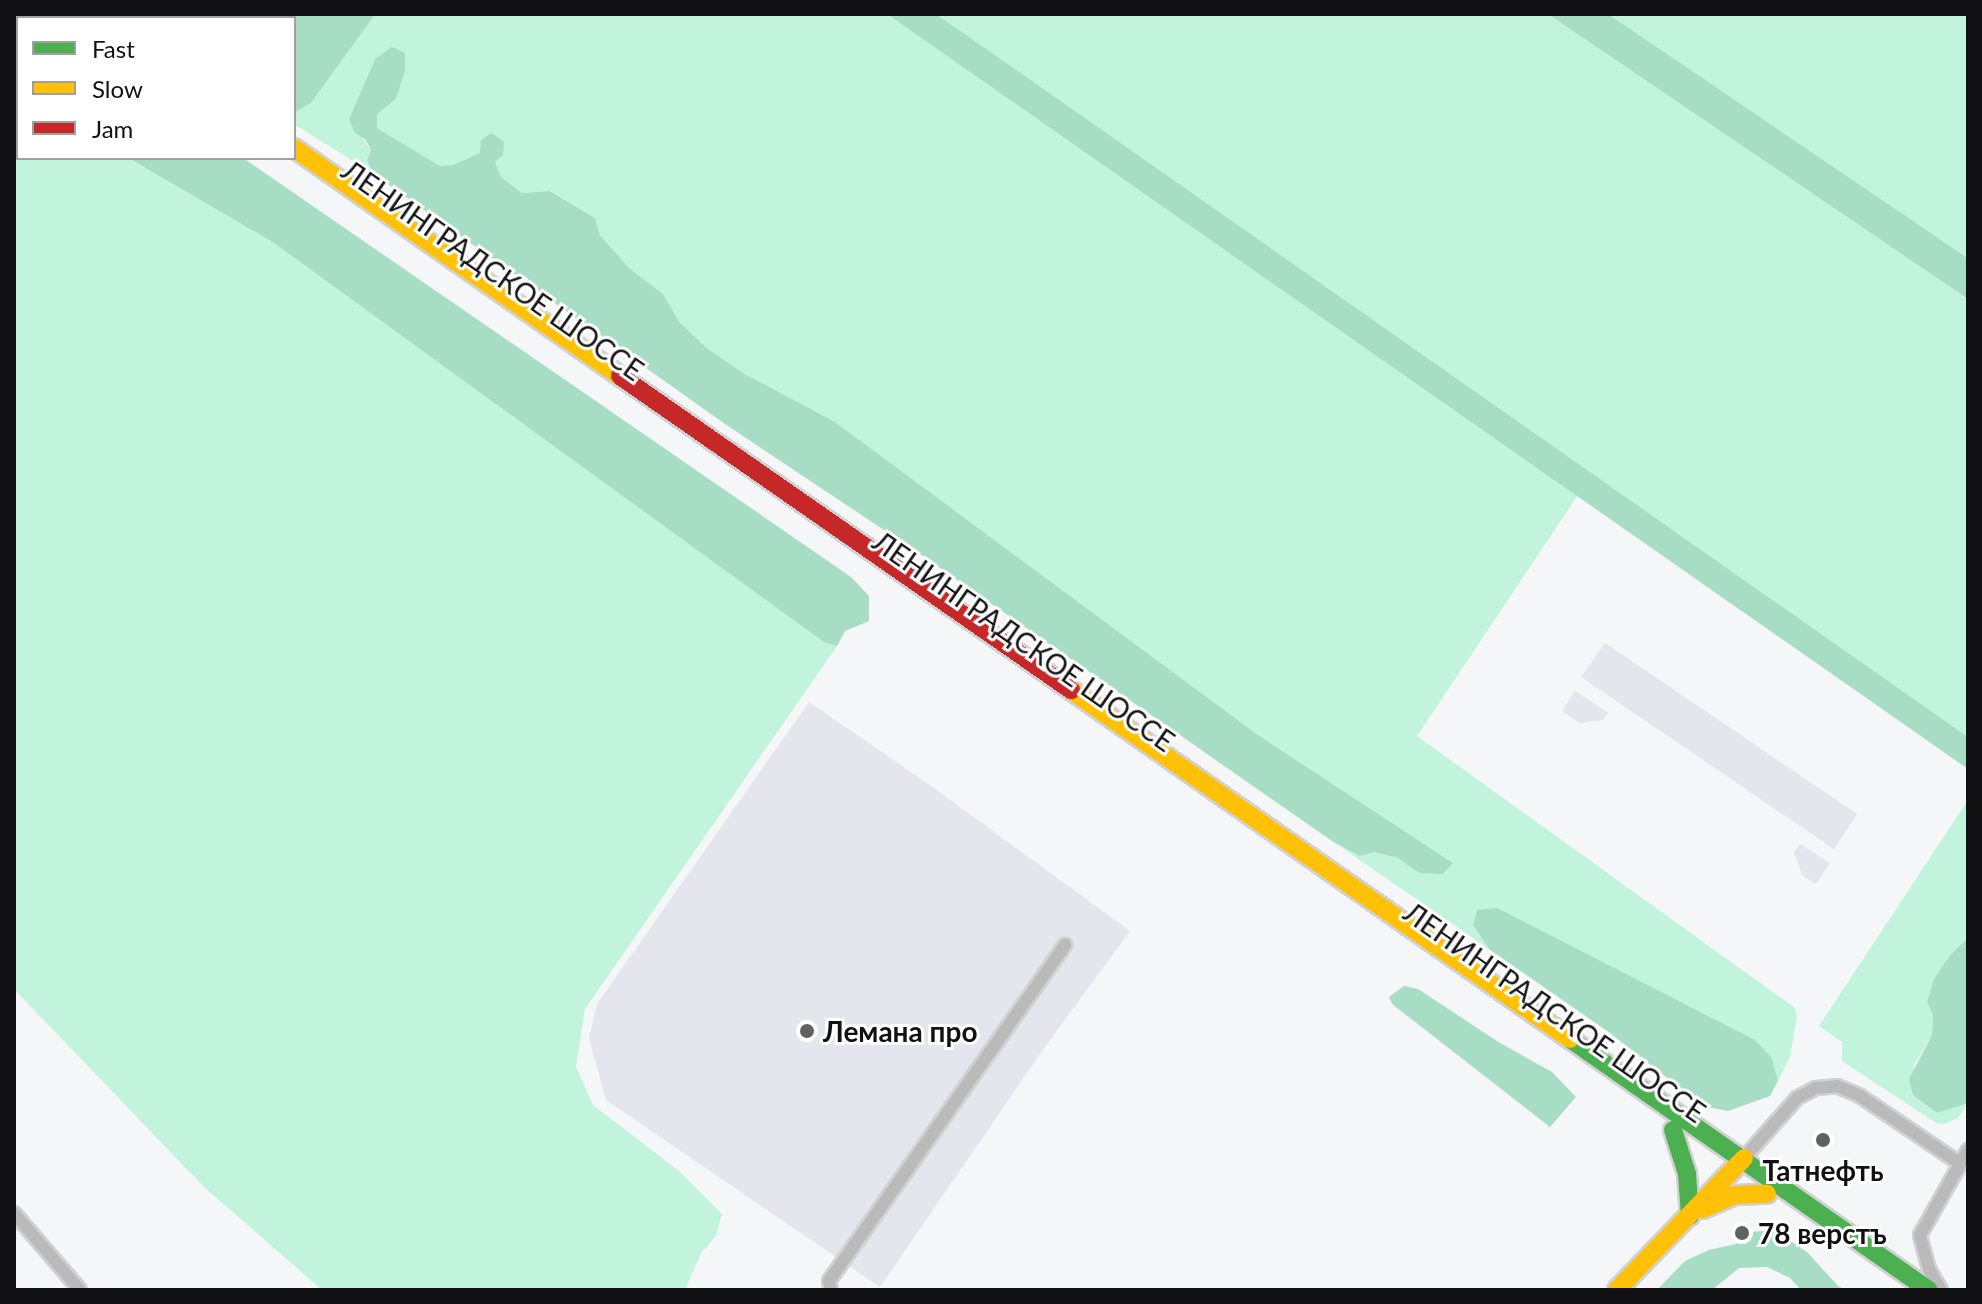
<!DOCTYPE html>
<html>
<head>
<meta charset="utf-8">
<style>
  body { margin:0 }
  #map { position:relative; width:1982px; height:1304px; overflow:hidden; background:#f5f6f8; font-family:Lato,sans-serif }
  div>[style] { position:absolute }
  .built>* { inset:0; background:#e4e5ed }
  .green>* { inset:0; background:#c2f4dd }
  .forest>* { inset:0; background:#a7ddc5 }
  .roads { filter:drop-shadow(2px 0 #d1d1d3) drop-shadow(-2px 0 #d1d1d3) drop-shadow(0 2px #d1d1d3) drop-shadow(0 -2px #d1d1d3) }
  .street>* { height:12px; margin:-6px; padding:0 6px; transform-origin:6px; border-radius:6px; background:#bababa }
  .fast>* { height:18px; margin:-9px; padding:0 9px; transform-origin:9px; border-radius:9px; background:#4caf50 }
  .slow>* { height:18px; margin:-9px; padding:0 9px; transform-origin:9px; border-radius:9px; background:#ffc107 }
  .jam>* { height:18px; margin:-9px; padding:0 9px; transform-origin:9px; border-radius:9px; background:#c62828 }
  .dots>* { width:22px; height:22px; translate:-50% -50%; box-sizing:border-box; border:4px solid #fff; border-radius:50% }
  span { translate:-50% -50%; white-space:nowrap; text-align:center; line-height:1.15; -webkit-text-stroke:6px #fff; paint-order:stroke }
  .street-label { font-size:28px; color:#111113 }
  .poi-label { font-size:28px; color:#111113; font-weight:700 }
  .left { translate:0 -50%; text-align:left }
  .frame { position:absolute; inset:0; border:16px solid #111113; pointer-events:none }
  .legend { position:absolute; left:16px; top:16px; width:280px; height:144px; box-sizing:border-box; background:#fff; border:2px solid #a0a0a1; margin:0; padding:10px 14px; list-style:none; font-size:24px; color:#111113 }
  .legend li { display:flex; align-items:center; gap:16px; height:40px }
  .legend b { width:40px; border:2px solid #a0a0a1 }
</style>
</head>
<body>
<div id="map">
  <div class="built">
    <div style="clip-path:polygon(1605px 643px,1857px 814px,1834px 849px,1581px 677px)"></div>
    <div style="clip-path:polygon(1575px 691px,1608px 713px,1603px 720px,1580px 723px,1562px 711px)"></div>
    <div style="clip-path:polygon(809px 702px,931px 786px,1130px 931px,1042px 1051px,880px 1287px,606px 1100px,589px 1038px,597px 1004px)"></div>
    <div style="clip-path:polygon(1800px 844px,1830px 863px,1816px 884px,1803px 876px,1800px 869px,1794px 852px)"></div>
  </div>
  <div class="green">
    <div style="clip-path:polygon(403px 14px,887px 14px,1578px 495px,1417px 736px,1795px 1008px,1797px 1017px,1790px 1057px,1778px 1081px,1772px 1058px,1754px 1040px,1477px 910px,1473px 925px,1489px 949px,1332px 841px,1360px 856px,1374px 852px,1398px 858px,1419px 873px,1453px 863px,1258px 735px,835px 422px,743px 373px,708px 349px,680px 323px,663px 294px,629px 268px,600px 235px,595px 218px,551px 191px,522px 193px,501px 177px,495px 162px,481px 153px,453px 165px,440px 166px,377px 128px,377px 114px,396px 99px,405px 71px,375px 59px,349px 119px,371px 150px,367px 160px,372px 173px,294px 124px,294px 113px,311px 103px,374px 16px)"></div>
    <div style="clip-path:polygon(936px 14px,1548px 14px,1968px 299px,1968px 737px)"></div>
    <div style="clip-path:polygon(1608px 14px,1968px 14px,1968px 258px,1939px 241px)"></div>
    <div style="clip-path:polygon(18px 155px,127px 158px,274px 243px,824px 641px,837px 646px,585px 1009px,576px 1067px,593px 1105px,680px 1172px,722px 1214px,716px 1236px,701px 1253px,685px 1290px,322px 1290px,203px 1186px,14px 989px,14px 161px)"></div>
    <div style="clip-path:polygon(1968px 800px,1968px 938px,1951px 954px,1927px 1002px,1933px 1015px,1932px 1035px,1913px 1067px,1926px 1104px,1936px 1113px,1968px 1103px,1958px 1118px,1944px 1124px,1936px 1123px,1842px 1061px,1842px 1042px,1819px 1026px)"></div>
  </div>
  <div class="forest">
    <div style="clip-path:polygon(139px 14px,403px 14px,374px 16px,311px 103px,294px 113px,294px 18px,145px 18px)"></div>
    <div style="clip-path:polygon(887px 14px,936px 14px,1055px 97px,1968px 737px,1968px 769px)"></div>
    <div style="clip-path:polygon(1548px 14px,1608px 14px,1966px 257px,1968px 299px)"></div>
    <div style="clip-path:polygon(392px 47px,405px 53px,405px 71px,396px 99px,377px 114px,377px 128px,440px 166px,453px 165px,480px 153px,481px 140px,492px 133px,504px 142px,503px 155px,495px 162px,501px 177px,522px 193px,550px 191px,595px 218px,600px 235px,629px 268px,663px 294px,680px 323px,708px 349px,743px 373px,835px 422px,1258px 735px,1453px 863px,1443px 874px,1419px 873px,1398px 858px,1374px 852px,1360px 856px,1332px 841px,920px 554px,725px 424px,372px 173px,367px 160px,371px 150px,366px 140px,355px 133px,349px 119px,375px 59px)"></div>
    <div style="clip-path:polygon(128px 158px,243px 158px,851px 577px,869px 596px,869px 621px,845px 631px,837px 646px,824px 642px,274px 243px)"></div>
    <div style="clip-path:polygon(1497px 908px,1755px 1040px,1772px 1058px,1778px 1081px,1770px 1096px,1728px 1111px,1703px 1106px,1610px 1033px,1489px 949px,1473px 925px,1477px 910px)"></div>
    <div style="clip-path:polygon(1968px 938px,1968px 1103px,1937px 1113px,1913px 1095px,1909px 1079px,1932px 1035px,1933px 1015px,1927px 1002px,1934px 979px,1951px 954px)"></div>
    <div style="clip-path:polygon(1404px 986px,1418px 989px,1500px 1043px,1552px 1072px,1576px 1097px,1550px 1127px,1392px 1004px,1389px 997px)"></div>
    <div style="clip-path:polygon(1774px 1230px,1807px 1252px,1839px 1287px,1849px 1290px,1801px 1290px,1790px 1278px,1767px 1267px,1739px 1268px,1712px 1290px,1657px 1290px,1685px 1261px,1709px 1250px,1736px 1244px,1750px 1232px)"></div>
  </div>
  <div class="roads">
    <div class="street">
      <div style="left:1744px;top:1158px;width:80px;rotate:-48.5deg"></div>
      <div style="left:1797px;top:1098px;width:21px;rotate:-28deg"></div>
      <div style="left:1816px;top:1088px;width:21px;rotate:-5deg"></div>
      <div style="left:1837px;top:1086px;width:25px;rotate:23deg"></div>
      <div style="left:1860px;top:1096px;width:120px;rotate:34.1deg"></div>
      <div style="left:14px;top:1213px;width:101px;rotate:49.4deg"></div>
      <div style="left:831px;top:1290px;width:9px;rotate:-103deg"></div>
      <div style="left:829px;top:1281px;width:411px;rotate:-54.9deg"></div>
      <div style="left:1941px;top:1290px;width:24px;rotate:-120deg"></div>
      <div style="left:1929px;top:1269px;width:35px;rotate:-105deg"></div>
      <div style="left:1920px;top:1235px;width:98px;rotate:-60.5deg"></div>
    </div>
    <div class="fast">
      <div style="left:1570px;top:1039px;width:438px;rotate:35deg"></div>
      <div style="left:1673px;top:1130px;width:46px;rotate:72.3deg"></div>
      <div style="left:1687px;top:1174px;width:42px;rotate:85.9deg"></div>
    </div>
    <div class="slow">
      <div style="left:74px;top:14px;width:7px;rotate:34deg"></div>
      <div style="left:294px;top:148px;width:398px;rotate:35deg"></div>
      <div style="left:1071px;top:690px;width:609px;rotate:34.97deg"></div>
      <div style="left:1703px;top:1209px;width:34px;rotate:-24deg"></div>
      <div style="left:1734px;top:1195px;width:33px;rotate:-2deg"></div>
      <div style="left:1617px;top:1290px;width:183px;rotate:-46.1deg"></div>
    </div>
    <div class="jam">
      <div style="left:100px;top:14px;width:6px;rotate:39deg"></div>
      <div style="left:620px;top:376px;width:550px;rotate:34.85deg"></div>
    </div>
  </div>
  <div class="dots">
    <div style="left:807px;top:1031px;background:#616163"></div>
    <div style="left:1823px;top:1140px;background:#616163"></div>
    <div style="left:1742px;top:1233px;background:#616163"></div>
  </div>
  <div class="street-label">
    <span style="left:493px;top:270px;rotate:35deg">ЛЕНИНГРАДСКОЕ ШОССЕ</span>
    <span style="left:1024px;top:641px;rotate:35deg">ЛЕНИНГРАДСКОЕ ШОССЕ</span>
    <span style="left:1555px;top:1012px;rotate:35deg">ЛЕНИНГРАДСКОЕ ШОССЕ</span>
  </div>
  <div class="poi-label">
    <span class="left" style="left:823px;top:1031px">Лемана про</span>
    <span style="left:1823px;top:1170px">Татнефть</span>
    <span class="left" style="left:1758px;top:1233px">78 верстъ</span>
  </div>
  <div class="frame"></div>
  <ul class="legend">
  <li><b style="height:10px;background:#4caf50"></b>Fast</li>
  <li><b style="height:10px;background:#ffc107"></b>Slow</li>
  <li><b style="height:10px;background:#c62828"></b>Jam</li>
  </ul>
</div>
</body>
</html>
